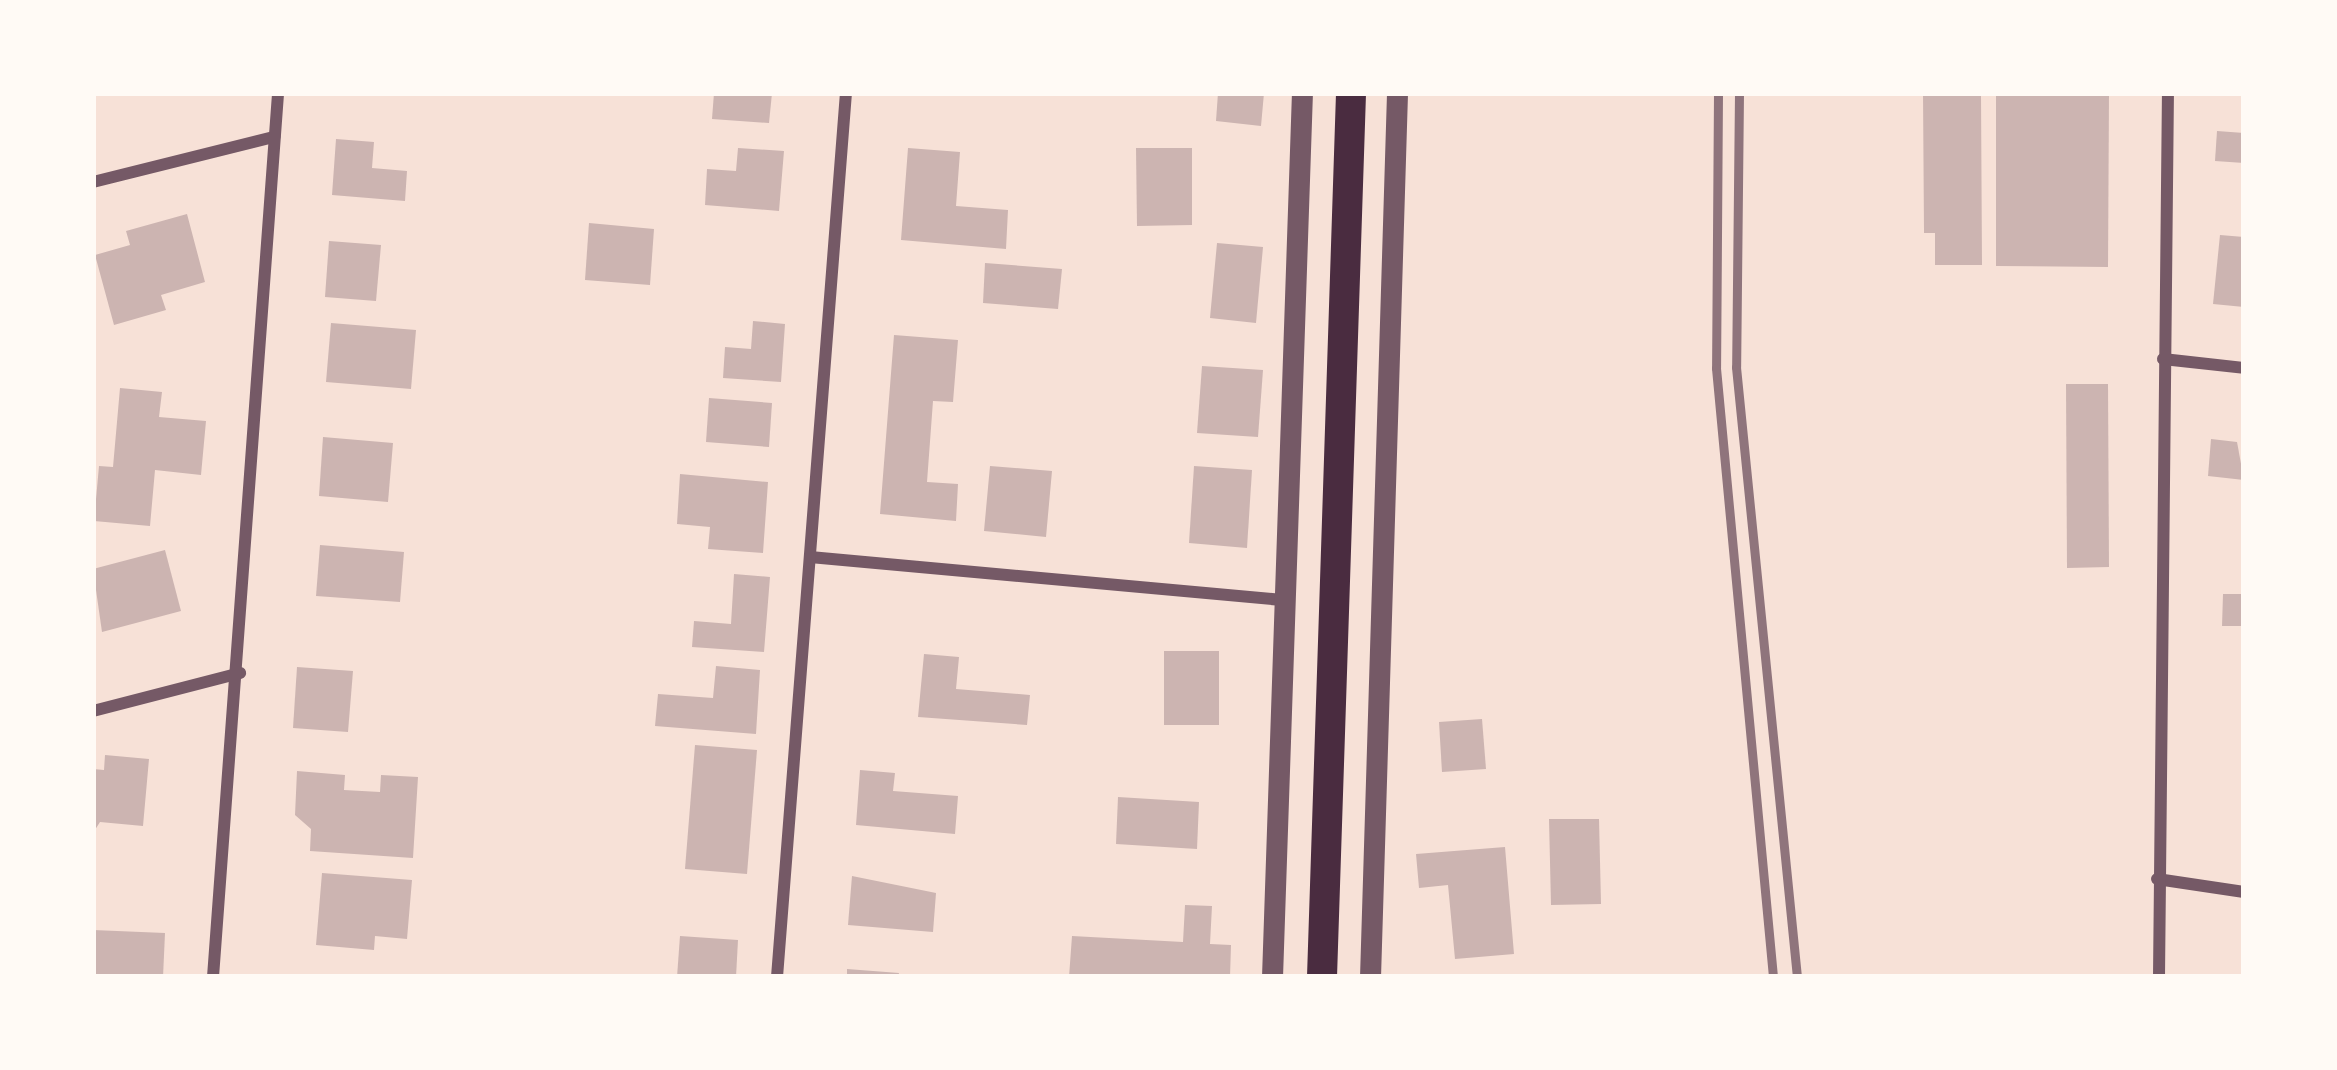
<!DOCTYPE html>
<html>
<head>
<meta charset="utf-8">
<style>
  body { margin:0 }
  #map { position:relative; width:2337px; height:1070px; overflow:hidden; background:#f7e1d7; font-family:Poppins,sans-serif }
  div>[style] { position:absolute }
  .building>* { inset:0; background:#ccb4b1 }
  .minor>* { height:12px; margin:-6px; padding:0 6px; transform-origin:6px; border-radius:6px; background:#755966 }
  .tertiary>* { height:21px; margin:-10.5px; padding:0 10.5px; transform-origin:10.5px; border-radius:10.5px; background:#755966 }
  .primary>* { height:30px; margin:-15px; padding:0 15px; transform-origin:15px; border-radius:15px; background:#4a2c40 }
  .rail>* { height:9px; margin:-4.5px; padding:0 4.5px; transform-origin:4.5px; border-radius:4.5px; background:#8f747c }
  span { translate:-50% -50%; white-space:nowrap; text-align:center; line-height:1.15; -webkit-text-stroke:12px #fffaf5; paint-order:stroke }
  .frame { position:absolute; inset:0; border:96px solid #fffaf5; pointer-events:none }
</style>
</head>
<body>
<div id="map">
  <div class="building">
    <div style="clip-path:polygon(714px 93px,772px 93px,769px 123px,712px 119px)"></div>
    <div style="clip-path:polygon(1218px 93px,1264px 93px,1261px 126px,1216px 121px)"></div>
    <div style="clip-path:polygon(1923px 93px,1981px 93px,1982px 265px,1935px 265px,1935px 233px,1924px 233px)"></div>
    <div style="clip-path:polygon(1996px 93px,2109px 93px,2108px 267px,1996px 266px)"></div>
    <div style="clip-path:polygon(2217px 131px,2244px 133px,2244px 163px,2215px 161px)"></div>
    <div style="clip-path:polygon(336px 139px,374px 142px,372px 168px,407px 171px,405px 201px,332px 195px)"></div>
    <div style="clip-path:polygon(738px 148px,784px 151px,779px 211px,705px 205px,707px 169px,736px 171px)"></div>
    <div style="clip-path:polygon(908px 148px,960px 152px,956px 206px,1008px 210px,1006px 249px,901px 240px)"></div>
    <div style="clip-path:polygon(1136px 148px,1192px 148px,1192px 225px,1137px 226px)"></div>
    <div style="clip-path:polygon(187px 214px,205px 282px,161px 295px,166px 310px,114px 325px,95px 255px,130px 245px,126px 231px)"></div>
    <div style="clip-path:polygon(589px 223px,654px 229px,650px 285px,585px 280px)"></div>
    <div style="clip-path:polygon(2220px 235px,2244px 237px,2244px 307px,2213px 304px)"></div>
    <div style="clip-path:polygon(329px 241px,381px 245px,376px 301px,325px 297px)"></div>
    <div style="clip-path:polygon(1217px 243px,1263px 247px,1256px 323px,1210px 318px)"></div>
    <div style="clip-path:polygon(985px 263px,1062px 269px,1058px 309px,983px 303px)"></div>
    <div style="clip-path:polygon(753px 321px,785px 324px,781px 382px,723px 378px,725px 347px,751px 349px)"></div>
    <div style="clip-path:polygon(331px 323px,416px 330px,411px 389px,326px 382px)"></div>
    <div style="clip-path:polygon(894px 335px,958px 340px,953px 402px,933px 401px,927px 482px,958px 484px,956px 521px,880px 514px)"></div>
    <div style="clip-path:polygon(1202px 366px,1263px 370px,1258px 437px,1197px 433px)"></div>
    <div style="clip-path:polygon(2066px 384px,2108px 384px,2109px 567px,2067px 568px)"></div>
    <div style="clip-path:polygon(120px 388px,162px 392px,159px 417px,206px 421px,201px 475px,155px 470px,150px 526px,94px 521px,99px 466px,113px 467px)"></div>
    <div style="clip-path:polygon(709px 398px,772px 403px,769px 447px,706px 442px)"></div>
    <div style="clip-path:polygon(323px 437px,393px 443px,388px 502px,319px 496px)"></div>
    <div style="clip-path:polygon(2211px 439px,2237px 442px,2244px 480px,2208px 476px)"></div>
    <div style="clip-path:polygon(990px 466px,1052px 471px,1046px 537px,984px 531px)"></div>
    <div style="clip-path:polygon(1194px 466px,1252px 470px,1247px 548px,1189px 543px)"></div>
    <div style="clip-path:polygon(680px 474px,768px 482px,763px 553px,708px 549px,710px 527px,677px 524px)"></div>
    <div style="clip-path:polygon(320px 545px,404px 552px,400px 602px,316px 596px)"></div>
    <div style="clip-path:polygon(165px 550px,181px 611px,102px 632px,93px 569px)"></div>
    <div style="clip-path:polygon(734px 574px,770px 577px,764px 652px,692px 647px,694px 621px,731px 624px)"></div>
    <div style="clip-path:polygon(2223px 594px,2244px 594px,2244px 626px,2222px 626px)"></div>
    <div style="clip-path:polygon(1164px 651px,1219px 651px,1219px 725px,1164px 725px)"></div>
    <div style="clip-path:polygon(924px 654px,959px 657px,956px 689px,1030px 695px,1027px 725px,918px 717px)"></div>
    <div style="clip-path:polygon(716px 666px,760px 670px,756px 734px,655px 726px,658px 694px,713px 698px)"></div>
    <div style="clip-path:polygon(297px 667px,353px 671px,348px 732px,293px 728px)"></div>
    <div style="clip-path:polygon(1482px 719px,1486px 769px,1442px 772px,1439px 722px)"></div>
    <div style="clip-path:polygon(695px 745px,757px 750px,747px 874px,685px 869px)"></div>
    <div style="clip-path:polygon(105px 755px,149px 759px,143px 826px,100px 822px,93px 833px,93px 769px,104px 770px)"></div>
    <div style="clip-path:polygon(860px 770px,895px 773px,893px 791px,958px 796px,955px 834px,856px 825px)"></div>
    <div style="clip-path:polygon(297px 771px,345px 775px,344px 790px,380px 792px,381px 775px,418px 777px,413px 858px,310px 851px,311px 829px,295px 815px)"></div>
    <div style="clip-path:polygon(1118px 797px,1199px 802px,1197px 849px,1116px 844px)"></div>
    <div style="clip-path:polygon(1549px 819px,1599px 819px,1601px 904px,1551px 905px)"></div>
    <div style="clip-path:polygon(1505px 847px,1514px 954px,1455px 959px,1448px 885px,1419px 888px,1416px 854px)"></div>
    <div style="clip-path:polygon(322px 873px,412px 880px,407px 939px,375px 936px,374px 950px,316px 945px)"></div>
    <div style="clip-path:polygon(852px 876px,936px 893px,933px 932px,848px 925px)"></div>
    <div style="clip-path:polygon(1185px 905px,1212px 906px,1210px 944px,1231px 945px,1230px 977px,1069px 977px,1072px 936px,1183px 942px)"></div>
    <div style="clip-path:polygon(93px 930px,165px 933px,163px 977px,93px 977px)"></div>
    <div style="clip-path:polygon(680px 936px,738px 940px,736px 977px,677px 977px)"></div>
    <div style="clip-path:polygon(847px 969px,899px 973px,898px 977px,847px 977px)"></div>
  </div>
  <div class="minor">
    <div style="left:93px;top:182px;width:187px;rotate:-14deg"></div>
    <div style="left:2163px;top:359px;width:81px;rotate:6.3deg"></div>
    <div style="left:810px;top:557px;width:477px;rotate:5.2deg"></div>
    <div style="left:93px;top:711px;width:152px;rotate:-14.5deg"></div>
    <div style="left:2157px;top:879px;width:88px;rotate:8.5deg"></div>
    <div style="left:213px;top:977px;width:886px;rotate:-85.79deg"></div>
    <div style="left:777px;top:977px;width:887px;rotate:-85.54deg"></div>
    <div style="left:2159px;top:977px;width:884px;rotate:-89.42deg"></div>
  </div>
  <div class="tertiary">
    <div style="left:1272px;top:977px;width:885px;rotate:-88.06deg"></div>
    <div style="left:1370px;top:977px;width:884px;rotate:-88.25deg"></div>
  </div>
  <div class="primary">
    <div style="left:1322px;top:977px;width:884px;rotate:-88.12deg"></div>
  </div>
  <div class="rail">
    <div style="left:1718px;top:93px;width:275px;rotate:90.4deg"></div>
    <div style="left:1716px;top:368px;width:612px;rotate:84.65deg"></div>
    <div style="left:1739px;top:93px;width:274px;rotate:90.6deg"></div>
    <div style="left:1736px;top:367px;width:613px;rotate:84.29deg"></div>
  </div>
  <div class="frame"></div>
</div>
</body>
</html>
